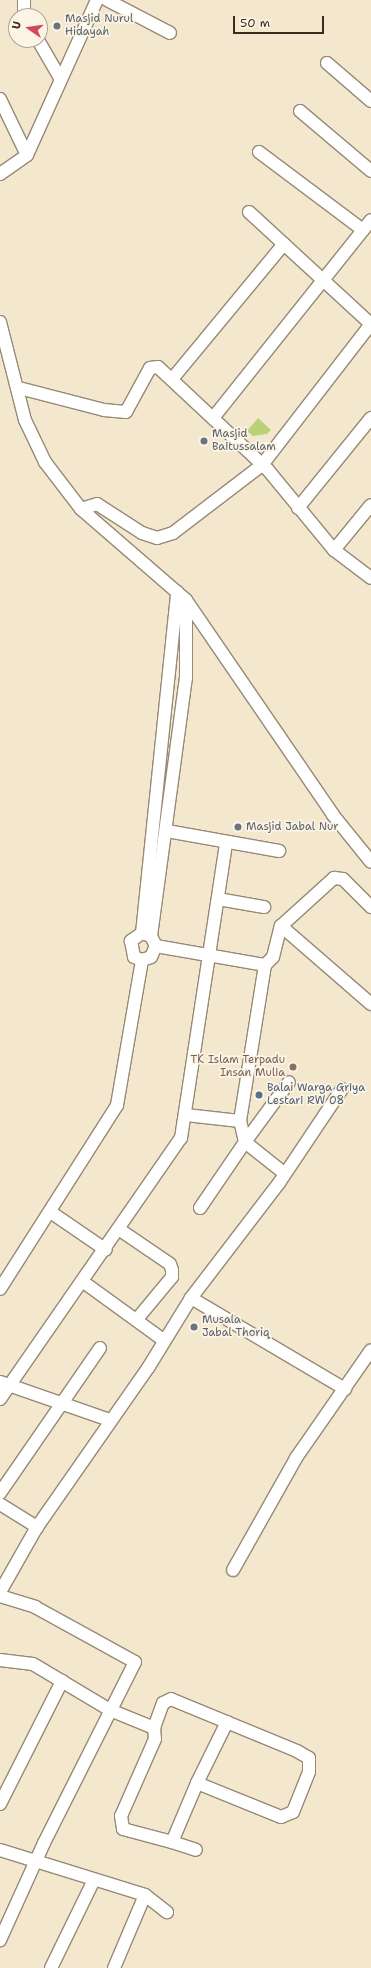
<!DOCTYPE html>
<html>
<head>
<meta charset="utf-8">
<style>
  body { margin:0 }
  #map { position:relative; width:371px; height:1968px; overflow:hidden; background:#f3e8cd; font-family:"Shantell Sans",sans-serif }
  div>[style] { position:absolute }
  .green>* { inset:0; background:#bad176 }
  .roads { filter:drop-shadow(1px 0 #978976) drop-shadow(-1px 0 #978976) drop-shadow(0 1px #978976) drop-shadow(0 -1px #978976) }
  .minor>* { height:12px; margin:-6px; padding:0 6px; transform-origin:6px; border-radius:6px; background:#fff }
  .dots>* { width:11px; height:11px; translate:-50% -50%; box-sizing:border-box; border:2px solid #fcf5e5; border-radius:50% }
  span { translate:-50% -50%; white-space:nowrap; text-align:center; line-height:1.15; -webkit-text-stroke:3.5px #fcf5e5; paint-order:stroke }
  .worship-label { font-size:11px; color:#5b616d }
  .left { translate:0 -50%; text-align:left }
  .education-label { font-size:11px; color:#785e54 }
  .right { translate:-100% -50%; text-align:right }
  .service-label { font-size:11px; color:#4e5e75 }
  .north { position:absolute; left:8px; top:8px; width:40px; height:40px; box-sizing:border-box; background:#fcf5e5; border:1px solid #afa495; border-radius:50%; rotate:283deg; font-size:11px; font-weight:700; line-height:16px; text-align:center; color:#3b2a1e }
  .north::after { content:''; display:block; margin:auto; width:14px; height:18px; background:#d1495b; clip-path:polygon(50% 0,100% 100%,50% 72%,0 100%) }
  .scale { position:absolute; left:233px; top:16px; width:91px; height:18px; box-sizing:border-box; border:2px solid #3b2a1e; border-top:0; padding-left:5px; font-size:12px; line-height:14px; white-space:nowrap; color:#3b2a1e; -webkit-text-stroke:3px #fcf5e5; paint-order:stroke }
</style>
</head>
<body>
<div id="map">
  <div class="green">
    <div style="clip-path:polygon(258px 418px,271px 430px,267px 434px,253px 436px,247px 431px)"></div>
  </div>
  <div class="roads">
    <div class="minor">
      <div style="left:24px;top:0;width:16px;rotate:90deg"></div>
      <div style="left:107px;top:0;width:71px;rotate:27.6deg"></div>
      <div style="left:38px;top:40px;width:44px;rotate:59.9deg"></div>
      <div style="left:327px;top:63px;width:58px;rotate:40.8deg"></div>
      <div style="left:0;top:99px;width:62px;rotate:64.3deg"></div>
      <div style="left:300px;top:111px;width:93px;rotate:40.2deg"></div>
      <div style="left:259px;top:152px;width:130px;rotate:36.9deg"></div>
      <div style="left:0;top:174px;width:33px;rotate:-35deg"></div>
      <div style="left:27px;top:155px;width:170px;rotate:-65.7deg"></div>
      <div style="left:249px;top:212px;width:166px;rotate:42.6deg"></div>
      <div style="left:0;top:322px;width:101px;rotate:75.7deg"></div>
      <div style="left:25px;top:420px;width:47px;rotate:64.5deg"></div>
      <div style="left:45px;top:462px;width:59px;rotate:52.5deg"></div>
      <div style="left:81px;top:509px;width:139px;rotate:40.9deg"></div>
      <div style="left:186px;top:600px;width:260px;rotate:55.6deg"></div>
      <div style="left:333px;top:815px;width:60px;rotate:51deg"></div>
      <div style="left:173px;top:378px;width:174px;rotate:-50.4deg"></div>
      <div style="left:19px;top:388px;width:88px;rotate:14.5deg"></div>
      <div style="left:104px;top:410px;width:22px;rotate:5deg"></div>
      <div style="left:126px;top:412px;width:50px;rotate:-61.4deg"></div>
      <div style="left:150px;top:368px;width:8px;rotate:-7deg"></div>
      <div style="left:158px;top:367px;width:151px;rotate:43.1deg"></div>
      <div style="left:268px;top:470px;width:104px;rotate:50.5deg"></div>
      <div style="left:334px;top:550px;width:46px;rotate:37.1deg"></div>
      <div style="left:213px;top:418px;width:253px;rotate:-51.4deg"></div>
      <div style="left:298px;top:508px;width:116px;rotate:-51deg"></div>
      <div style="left:81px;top:509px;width:17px;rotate:-17deg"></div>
      <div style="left:97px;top:504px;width:54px;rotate:32.8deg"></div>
      <div style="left:142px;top:533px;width:16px;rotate:18deg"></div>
      <div style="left:157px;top:538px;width:17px;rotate:-17deg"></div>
      <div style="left:173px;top:533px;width:112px;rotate:-37.4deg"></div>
      <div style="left:262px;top:465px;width:178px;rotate:-52.3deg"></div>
      <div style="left:334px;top:550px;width:58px;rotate:-50.6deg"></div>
      <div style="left:167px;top:831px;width:114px;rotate:10.1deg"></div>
      <div style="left:218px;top:899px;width:47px;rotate:9.9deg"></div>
      <div style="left:281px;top:926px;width:119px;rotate:40.9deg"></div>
      <div style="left:142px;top:933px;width:343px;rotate:-84.1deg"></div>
      <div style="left:151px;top:936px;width:9px;rotate:-162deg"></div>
      <div style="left:142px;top:933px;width:14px;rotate:144deg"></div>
      <div style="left:131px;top:941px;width:16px;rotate:79deg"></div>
      <div style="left:134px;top:957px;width:9px;rotate:21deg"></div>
      <div style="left:142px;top:960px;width:9px;rotate:-18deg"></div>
      <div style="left:151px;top:957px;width:12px;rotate:-66deg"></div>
      <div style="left:156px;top:946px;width:11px;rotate:-117deg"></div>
      <div style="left:151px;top:936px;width:260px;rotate:-82.3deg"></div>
      <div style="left:186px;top:678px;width:77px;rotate:-90deg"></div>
      <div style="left:156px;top:946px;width:111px;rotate:9.9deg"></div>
      <div style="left:186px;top:1115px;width:54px;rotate:6.3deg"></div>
      <div style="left:245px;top:1142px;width:22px;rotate:-103deg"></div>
      <div style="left:240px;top:1121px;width:158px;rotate:-80.9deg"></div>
      <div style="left:265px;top:965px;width:11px;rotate:-45deg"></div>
      <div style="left:273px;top:957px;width:32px;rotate:-76deg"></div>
      <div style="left:281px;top:926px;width:72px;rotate:-42.2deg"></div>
      <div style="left:334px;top:878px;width:9px;rotate:6deg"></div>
      <div style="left:343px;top:879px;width:40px;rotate:45deg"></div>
      <div style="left:245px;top:1142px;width:74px;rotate:-53.7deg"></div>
      <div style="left:200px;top:1208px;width:80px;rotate:-55.7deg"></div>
      <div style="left:245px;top:1142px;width:50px;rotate:38.5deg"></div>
      <div style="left:52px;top:1213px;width:65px;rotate:34.4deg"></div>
      <div style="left:120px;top:1230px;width:60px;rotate:34.2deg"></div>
      <div style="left:170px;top:1264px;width:6px;rotate:72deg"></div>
      <div style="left:172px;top:1270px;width:7px;rotate:90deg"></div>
      <div style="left:172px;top:1277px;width:53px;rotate:129.7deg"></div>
      <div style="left:82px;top:1281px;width:102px;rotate:35.9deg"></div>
      <div style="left:0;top:1289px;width:218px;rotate:-57.5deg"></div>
      <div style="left:117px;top:1105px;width:147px;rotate:-80.2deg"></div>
      <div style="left:191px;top:1298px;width:179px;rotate:30.6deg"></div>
      <div style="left:0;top:1382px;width:116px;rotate:19.1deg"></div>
      <div style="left:0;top:1399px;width:318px;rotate:-55.3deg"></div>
      <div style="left:181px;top:1138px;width:298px;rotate:-81.3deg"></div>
      <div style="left:0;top:1493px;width:176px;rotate:-55.4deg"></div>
      <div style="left:0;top:1504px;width:44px;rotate:31.9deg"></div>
      <div style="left:233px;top:1570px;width:129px;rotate:-60.6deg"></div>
      <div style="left:296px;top:1458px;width:131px;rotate:-55.2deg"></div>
      <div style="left:0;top:1592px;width:75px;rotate:-60.4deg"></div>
      <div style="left:37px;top:1527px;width:194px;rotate:-55.1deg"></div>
      <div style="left:148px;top:1368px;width:82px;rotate:-58.4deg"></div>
      <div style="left:191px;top:1298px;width:145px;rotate:-52.6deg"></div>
      <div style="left:279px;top:1183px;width:113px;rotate:-56.2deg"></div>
      <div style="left:0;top:1596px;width:37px;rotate:17deg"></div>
      <div style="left:35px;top:1607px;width:114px;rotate:28.8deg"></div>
      <div style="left:135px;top:1662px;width:203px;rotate:116.7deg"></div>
      <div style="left:44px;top:1843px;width:107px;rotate:114.4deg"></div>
      <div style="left:0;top:1660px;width:33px;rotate:7deg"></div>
      <div style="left:33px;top:1664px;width:90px;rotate:30.9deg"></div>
      <div style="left:110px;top:1710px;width:48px;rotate:22.2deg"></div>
      <div style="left:197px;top:1783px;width:91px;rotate:22deg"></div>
      <div style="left:281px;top:1817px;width:13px;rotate:-23deg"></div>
      <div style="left:293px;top:1812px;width:43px;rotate:-68.2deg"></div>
      <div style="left:309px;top:1772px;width:14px;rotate:-90deg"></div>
      <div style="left:309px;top:1758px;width:14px;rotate:-150deg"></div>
      <div style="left:297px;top:1751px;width:136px;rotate:-157.6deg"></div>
      <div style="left:171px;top:1699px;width:9px;rotate:153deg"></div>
      <div style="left:163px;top:1703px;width:27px;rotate:110deg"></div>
      <div style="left:154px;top:1728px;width:11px;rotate:85deg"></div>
      <div style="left:155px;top:1739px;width:84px;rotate:113.8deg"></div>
      <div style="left:121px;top:1816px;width:13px;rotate:81deg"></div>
      <div style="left:123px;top:1829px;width:51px;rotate:14.9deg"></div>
      <div style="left:172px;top:1842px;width:64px;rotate:-67deg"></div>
      <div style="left:197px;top:1783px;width:68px;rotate:-63.8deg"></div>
      <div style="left:0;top:1804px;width:138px;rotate:-63.2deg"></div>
      <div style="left:172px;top:1842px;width:25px;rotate:18deg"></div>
      <div style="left:0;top:1850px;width:152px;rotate:17.2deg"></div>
      <div style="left:145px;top:1895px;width:28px;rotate:38deg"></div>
      <div style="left:51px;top:1968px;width:98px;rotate:-64deg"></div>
      <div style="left:114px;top:1968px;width:79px;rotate:-67deg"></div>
    </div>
  </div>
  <div class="dots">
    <div style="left:57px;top:26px;background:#6b7280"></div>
    <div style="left:204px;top:441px;background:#6b7280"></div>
    <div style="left:238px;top:827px;background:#6b7280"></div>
    <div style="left:293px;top:1067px;background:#8d6e63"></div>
    <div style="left:259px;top:1095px;background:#5c6f8a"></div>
    <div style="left:194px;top:1327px;background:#6b7280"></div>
  </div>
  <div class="worship-label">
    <span class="left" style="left:65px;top:26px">Masjid Nurul<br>Hidayah</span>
    <span class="left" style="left:212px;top:441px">Masjid<br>Baitussalam</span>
    <span class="left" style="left:246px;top:827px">Masjid Jabal Nur</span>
    <span class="left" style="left:202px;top:1327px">Musala<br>Jabal Thoriq</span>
  </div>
  <div class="education-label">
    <span class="right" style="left:285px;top:1067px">TK Islam Terpadu<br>Insan Mulia</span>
  </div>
  <div class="service-label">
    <span class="left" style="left:267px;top:1095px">Balai Warga Griya<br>Lestari RW 08</span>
  </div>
  <div class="north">U</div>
  <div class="scale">50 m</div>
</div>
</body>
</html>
